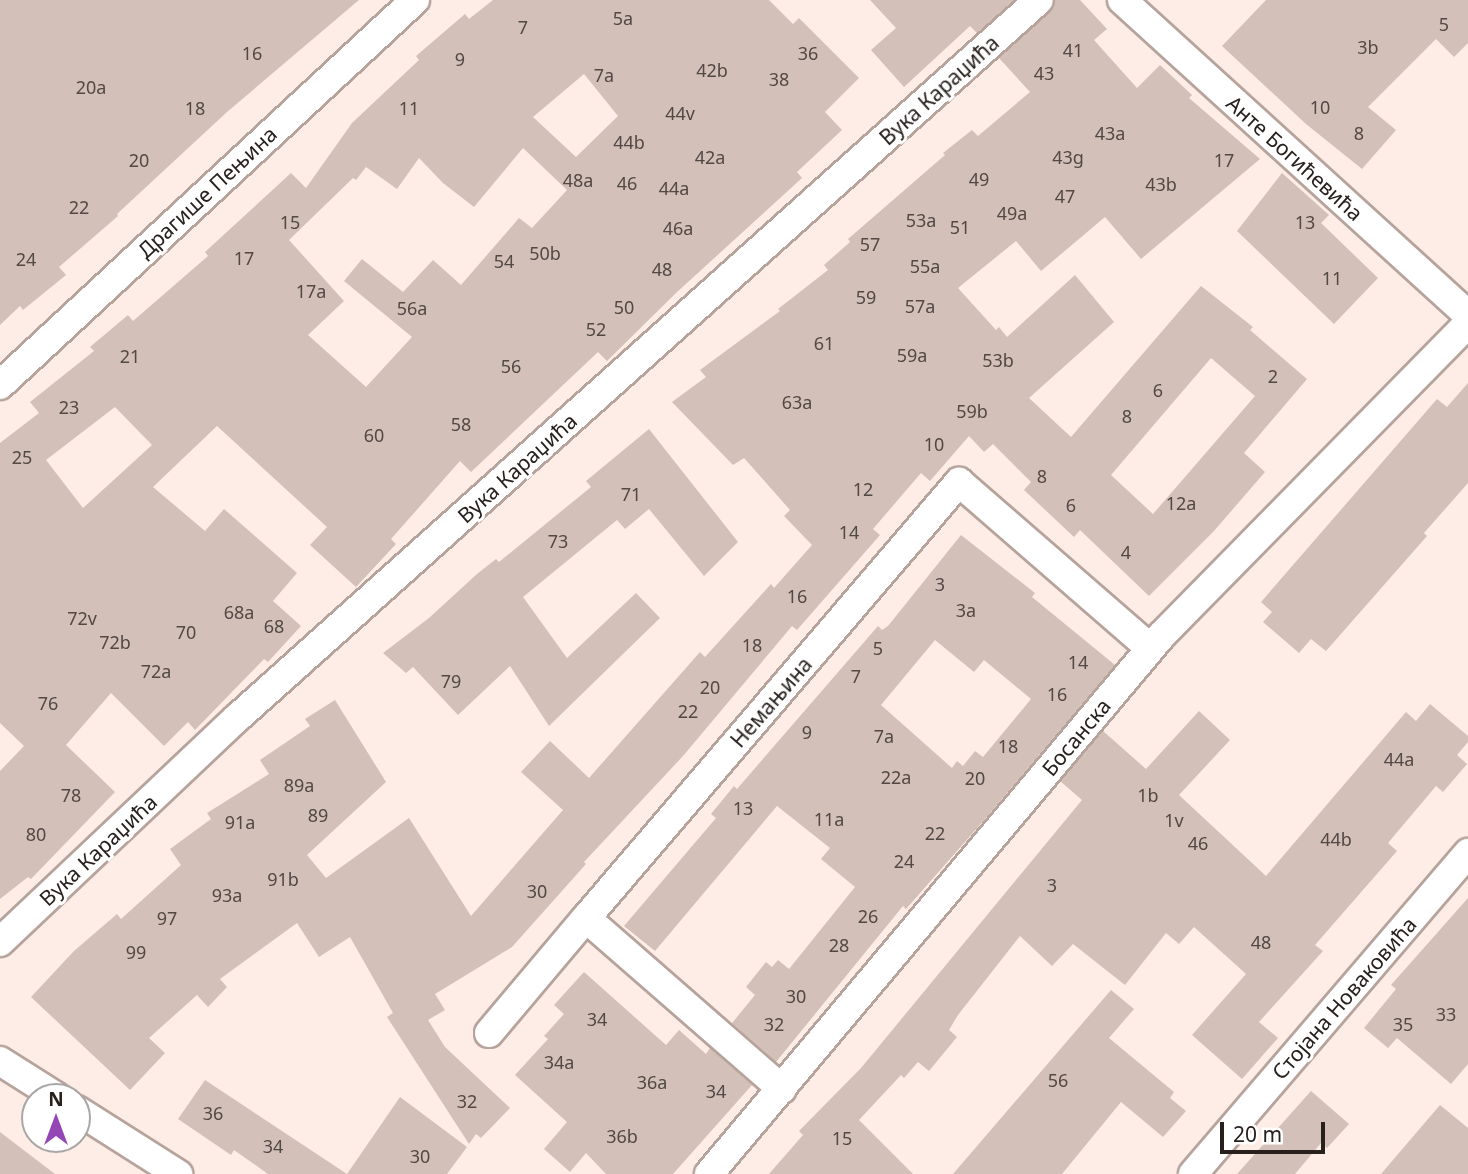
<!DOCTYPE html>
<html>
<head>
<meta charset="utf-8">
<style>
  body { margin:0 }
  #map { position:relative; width:1468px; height:1174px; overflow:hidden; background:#fdede6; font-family:"Noto Sans",sans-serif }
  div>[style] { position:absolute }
  .building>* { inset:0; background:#d3c0b8 }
  .roads { filter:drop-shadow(2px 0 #b6a39c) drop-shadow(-2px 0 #b6a39c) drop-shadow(0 2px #b6a39c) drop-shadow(0 -2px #b6a39c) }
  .street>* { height:28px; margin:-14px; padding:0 14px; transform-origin:14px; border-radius:14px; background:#fff }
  span { translate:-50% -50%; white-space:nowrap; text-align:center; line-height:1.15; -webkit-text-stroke:6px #fff; paint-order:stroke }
  .number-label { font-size:18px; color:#524844 }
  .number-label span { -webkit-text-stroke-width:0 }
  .street-label { font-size:21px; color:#27201d }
  .north { position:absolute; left:21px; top:1083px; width:70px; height:70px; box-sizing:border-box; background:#fff; border:2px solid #a9a6a5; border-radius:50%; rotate:0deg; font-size:19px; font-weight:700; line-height:28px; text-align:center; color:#27201d }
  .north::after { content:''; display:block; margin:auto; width:24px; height:32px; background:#9546b6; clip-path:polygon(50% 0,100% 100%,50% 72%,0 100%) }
  .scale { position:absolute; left:1220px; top:1122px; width:105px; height:32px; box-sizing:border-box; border:4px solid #27201d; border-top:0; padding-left:9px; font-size:21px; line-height:24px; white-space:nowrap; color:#27201d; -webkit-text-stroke:5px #fff; paint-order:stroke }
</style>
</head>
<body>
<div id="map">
  <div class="building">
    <div style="clip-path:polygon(0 0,359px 0,227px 112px,117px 214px,118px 216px,59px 267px,66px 275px,23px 310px,20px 306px,0 325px)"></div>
    <div style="clip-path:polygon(evenodd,493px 0,769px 0,793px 24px,799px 18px,859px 78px,825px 112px,842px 130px,797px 172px,802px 178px,676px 293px,607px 361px,598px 352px,471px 472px,460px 461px,391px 539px,396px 544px,356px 587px,310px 545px,327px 527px,217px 426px,153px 487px,205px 531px,224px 509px,297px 573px,273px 601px,301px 626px,268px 662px,264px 659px,195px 730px,188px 722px,164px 746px,111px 693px,66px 745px,115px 792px,31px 879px,28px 877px,0 899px,0 771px,24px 746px,0 723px,0 443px,39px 413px,30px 402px,94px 351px,90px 347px,128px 315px,133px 321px,208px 256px,205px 252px,291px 173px,306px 188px,352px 123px,419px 60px,416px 56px,465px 14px,469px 19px,493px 0,584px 74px,618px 116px,576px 157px,533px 117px,584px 74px,493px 0,523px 148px,567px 190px,532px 228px,519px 218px,461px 285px,433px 260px,403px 292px,362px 259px,344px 281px,412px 337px,366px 387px,308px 335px,344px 301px,289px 240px,353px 178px,356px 180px,366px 167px,397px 189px,419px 158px,443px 183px,474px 207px,523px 148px,493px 0,115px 407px,152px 445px,83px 508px,46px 460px,115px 407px)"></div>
    <div style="clip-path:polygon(870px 0,1014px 0,977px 33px,970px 26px,904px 87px,871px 50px,896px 28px)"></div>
    <div style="clip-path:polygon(evenodd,1055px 0,1080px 0,1107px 29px,1094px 40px,1137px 88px,1160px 65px,1192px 95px,1189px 98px,1260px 159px,1141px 259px,1105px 217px,1041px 271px,1016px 241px,958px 288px,996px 330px,999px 327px,1007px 337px,1075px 275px,1114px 322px,1029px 398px,1071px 437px,1201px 286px,1253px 327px,1250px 330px,1307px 379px,1244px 453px,1265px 472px,1214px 531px,1149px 596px,1080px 530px,1074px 537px,1024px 490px,1031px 482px,993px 444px,984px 452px,969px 436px,930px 481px,921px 473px,873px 529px,880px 535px,797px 630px,792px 626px,683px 756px,584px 862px,586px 864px,512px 947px,435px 994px,445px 1010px,428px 1020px,445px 1047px,510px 1108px,481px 1138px,476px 1134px,469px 1144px,387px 1017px,393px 1013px,350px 937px,319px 957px,297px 923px,220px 979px,227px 987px,208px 1007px,197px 995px,149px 1038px,165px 1053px,130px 1090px,31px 997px,74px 951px,117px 914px,121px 919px,181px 865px,170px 849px,211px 819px,207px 813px,269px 774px,260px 760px,310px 726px,305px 719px,335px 700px,386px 782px,307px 855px,326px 878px,409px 818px,471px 916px,563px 810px,521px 772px,550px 741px,589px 778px,700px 652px,705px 657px,771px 584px,774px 588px,812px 545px,784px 516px,790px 510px,744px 458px,733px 465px,672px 402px,706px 377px,700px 370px,780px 311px,778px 309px,828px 270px,824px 265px,850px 242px,848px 239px,945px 155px,943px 153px,972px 130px,978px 136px,1030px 92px,999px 58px,1050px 12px,1055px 0,1211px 358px,1255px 396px,1153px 514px,1111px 475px,1211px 358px)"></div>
    <div style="clip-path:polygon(1266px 0,1468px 0,1468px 43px,1454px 57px,1436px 39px,1368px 107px,1396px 130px,1362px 169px,1306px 124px,1222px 46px)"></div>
    <div style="clip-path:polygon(1282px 173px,1329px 215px,1321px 223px,1378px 278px,1334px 324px,1237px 231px)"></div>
    <div style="clip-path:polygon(1468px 383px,1468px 483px,1424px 533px,1427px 536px,1326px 651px,1311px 639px,1299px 653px,1263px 622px,1272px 612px,1261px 602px,1437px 399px,1447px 407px)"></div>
    <div style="clip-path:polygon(649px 429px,738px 542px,704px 576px,649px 509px,625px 529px,617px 520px,523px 597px,567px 658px,636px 593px,660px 618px,549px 726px,510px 666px,458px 715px,413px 667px,406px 673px,383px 653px,429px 618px,477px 574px,496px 559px,499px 562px,591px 487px,586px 481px)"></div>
    <div style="clip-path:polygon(evenodd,961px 535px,1035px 593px,1032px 597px,1115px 665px,986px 818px,906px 909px,903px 906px,776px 1062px,732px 1023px,755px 995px,746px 987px,766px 962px,772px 967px,778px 960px,789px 969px,855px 887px,821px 859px,830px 848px,777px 806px,655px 951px,624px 926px,716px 818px,711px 814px,734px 786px,737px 789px,878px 626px,882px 630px,888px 626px,961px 535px,935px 640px,974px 672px,984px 660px,1031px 699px,983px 757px,975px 751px,963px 766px,957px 761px,952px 768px,881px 705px,935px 640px)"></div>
    <div style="clip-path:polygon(1430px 704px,1468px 736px,1468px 742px,1457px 755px,1467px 764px,1443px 792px,1436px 786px,1388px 843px,1397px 851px,1315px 945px,1323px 951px,1259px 1022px,1278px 1038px,1242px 1079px,1192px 1035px,1246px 974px,1194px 927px,1179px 944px,1166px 933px,1125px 985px,1073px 944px,1052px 966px,1020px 936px,958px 1015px,949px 1030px,957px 1037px,929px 1071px,918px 1062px,904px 1078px,901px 1075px,859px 1120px,913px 1174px,769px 1174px,803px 1135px,799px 1131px,861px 1068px,1082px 800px,1060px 781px,1103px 731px,1146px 769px,1199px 711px,1230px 740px,1179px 795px,1266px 876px,1406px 712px,1416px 721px)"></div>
    <div style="clip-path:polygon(1468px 898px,1468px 1064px,1451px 1084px,1397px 1038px,1388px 1048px,1364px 1028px,1396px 989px,1391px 985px)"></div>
    <div style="clip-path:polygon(584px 972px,666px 1045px,679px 1030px,706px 1054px,710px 1048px,752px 1085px,673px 1174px,606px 1174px,586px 1153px,570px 1172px,544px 1149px,567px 1122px,515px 1075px,548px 1039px,544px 1036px,564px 1014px,554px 1005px)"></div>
    <div style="clip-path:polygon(1111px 990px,1134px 1009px,1109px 1038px,1174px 1092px,1170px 1098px,1186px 1111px,1163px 1137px,1121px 1102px,1062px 1174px,953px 1174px)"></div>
    <div style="clip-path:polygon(205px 1080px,347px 1174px,400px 1097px,467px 1147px,447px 1174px,268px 1174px,234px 1150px,231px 1155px,178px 1119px)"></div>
    <div style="clip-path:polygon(1311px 1091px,1349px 1124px,1327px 1148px,1321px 1143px,1295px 1174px,1237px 1174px)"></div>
    <div style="clip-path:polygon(1440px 1105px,1468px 1128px,1468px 1174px,1381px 1174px)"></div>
    <div style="clip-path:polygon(0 1132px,55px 1174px,0 1174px)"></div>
  </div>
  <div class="roads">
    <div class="street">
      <div style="left:1122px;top:0;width:468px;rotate:42.3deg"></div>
      <div style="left:0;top:385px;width:566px;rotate:-42.85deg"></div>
      <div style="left:0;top:942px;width:326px;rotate:-43.4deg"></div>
      <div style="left:237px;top:718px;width:1076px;rotate:-41.84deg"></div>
      <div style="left:489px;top:1033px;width:150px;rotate:-49.9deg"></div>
      <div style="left:0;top:1061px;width:67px;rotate:32.3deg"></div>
      <div style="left:782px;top:1089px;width:260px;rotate:-138.9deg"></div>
      <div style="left:586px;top:918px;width:574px;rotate:-49.45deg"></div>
      <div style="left:959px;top:482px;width:253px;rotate:41deg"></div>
      <div style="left:77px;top:1110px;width:120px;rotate:32.4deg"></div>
      <div style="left:709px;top:1174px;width:703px;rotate:-49.96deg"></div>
      <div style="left:1161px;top:636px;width:438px;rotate:-45.5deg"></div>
      <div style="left:1193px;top:1174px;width:423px;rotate:-49.4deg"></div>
    </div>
  </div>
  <div class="number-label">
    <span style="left:623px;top:18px">5a</span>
    <span style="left:1444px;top:24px">5</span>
    <span style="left:523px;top:27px">7</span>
    <span style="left:1368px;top:47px">3b</span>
    <span style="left:1073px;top:50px">41</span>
    <span style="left:252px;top:53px">16</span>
    <span style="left:808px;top:53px">36</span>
    <span style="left:460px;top:59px">9</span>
    <span style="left:712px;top:70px">42b</span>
    <span style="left:1044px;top:73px">43</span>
    <span style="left:604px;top:75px">7a</span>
    <span style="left:779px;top:79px">38</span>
    <span style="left:91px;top:87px">20a</span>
    <span style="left:1320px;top:107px">10</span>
    <span style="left:195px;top:108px">18</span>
    <span style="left:409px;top:108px">11</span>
    <span style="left:680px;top:113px">44v</span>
    <span style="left:1110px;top:133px">43a</span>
    <span style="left:1359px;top:133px">8</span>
    <span style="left:629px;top:142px">44b</span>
    <span style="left:710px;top:157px">42a</span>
    <span style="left:1068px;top:157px">43g</span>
    <span style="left:139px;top:160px">20</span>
    <span style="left:1224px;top:160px">17</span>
    <span style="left:979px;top:179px">49</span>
    <span style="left:578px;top:180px">48a</span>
    <span style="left:627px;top:183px">46</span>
    <span style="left:1161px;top:184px">43b</span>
    <span style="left:674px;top:188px">44a</span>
    <span style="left:1065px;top:196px">47</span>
    <span style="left:79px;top:207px">22</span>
    <span style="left:1012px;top:213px">49a</span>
    <span style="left:921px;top:220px">53a</span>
    <span style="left:290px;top:222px">15</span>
    <span style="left:1305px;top:222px">13</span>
    <span style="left:960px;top:227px">51</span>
    <span style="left:678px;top:228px">46a</span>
    <span style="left:870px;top:244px">57</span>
    <span style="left:545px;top:253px">50b</span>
    <span style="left:244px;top:258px">17</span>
    <span style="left:26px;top:259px">24</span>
    <span style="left:504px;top:261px">54</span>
    <span style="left:925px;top:266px">55a</span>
    <span style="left:662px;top:269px">48</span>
    <span style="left:1332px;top:278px">11</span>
    <span style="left:311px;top:291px">17a</span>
    <span style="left:866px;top:297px">59</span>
    <span style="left:920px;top:306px">57a</span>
    <span style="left:624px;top:307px">50</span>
    <span style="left:412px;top:308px">56a</span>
    <span style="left:596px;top:329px">52</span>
    <span style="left:824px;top:343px">61</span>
    <span style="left:912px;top:355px">59a</span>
    <span style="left:130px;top:356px">21</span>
    <span style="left:998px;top:360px">53b</span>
    <span style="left:511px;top:366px">56</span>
    <span style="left:1273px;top:376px">2</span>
    <span style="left:1158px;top:390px">6</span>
    <span style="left:797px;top:402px">63a</span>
    <span style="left:69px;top:407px">23</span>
    <span style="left:972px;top:411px">59b</span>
    <span style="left:1127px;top:416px">8</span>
    <span style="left:461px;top:424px">58</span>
    <span style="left:374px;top:435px">60</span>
    <span style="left:934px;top:444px">10</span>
    <span style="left:22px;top:457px">25</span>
    <span style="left:1042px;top:476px">8</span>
    <span style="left:863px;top:489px">12</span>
    <span style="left:631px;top:494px">71</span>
    <span style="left:1181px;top:503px">12a</span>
    <span style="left:1071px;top:505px">6</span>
    <span style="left:849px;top:532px">14</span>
    <span style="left:558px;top:541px">73</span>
    <span style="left:1126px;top:552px">4</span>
    <span style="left:940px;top:584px">3</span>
    <span style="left:797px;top:596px">16</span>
    <span style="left:966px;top:610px">3a</span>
    <span style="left:239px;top:612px">68a</span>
    <span style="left:82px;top:618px">72v</span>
    <span style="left:274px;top:626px">68</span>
    <span style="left:186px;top:632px">70</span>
    <span style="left:115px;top:642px">72b</span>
    <span style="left:752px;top:645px">18</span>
    <span style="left:878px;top:648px">5</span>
    <span style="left:1078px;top:662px">14</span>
    <span style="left:156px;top:671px">72a</span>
    <span style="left:856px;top:676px">7</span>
    <span style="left:451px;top:681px">79</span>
    <span style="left:710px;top:687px">20</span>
    <span style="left:1057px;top:694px">16</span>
    <span style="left:48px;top:703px">76</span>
    <span style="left:688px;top:711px">22</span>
    <span style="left:807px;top:732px">9</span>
    <span style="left:884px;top:736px">7a</span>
    <span style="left:1008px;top:746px">18</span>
    <span style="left:1399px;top:759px">44a</span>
    <span style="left:896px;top:777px">22a</span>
    <span style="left:975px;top:778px">20</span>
    <span style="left:299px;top:785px">89a</span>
    <span style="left:71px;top:795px">78</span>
    <span style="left:1148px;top:795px">1b</span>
    <span style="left:743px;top:808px">13</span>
    <span style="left:318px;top:815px">89</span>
    <span style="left:829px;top:819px">11a</span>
    <span style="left:1174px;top:820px">1v</span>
    <span style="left:240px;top:822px">91a</span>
    <span style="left:935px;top:833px">22</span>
    <span style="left:36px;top:834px">80</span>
    <span style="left:1336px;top:839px">44b</span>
    <span style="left:1198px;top:843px">46</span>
    <span style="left:904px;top:861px">24</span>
    <span style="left:283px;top:879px">91b</span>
    <span style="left:1052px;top:885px">3</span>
    <span style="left:537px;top:891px">30</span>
    <span style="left:227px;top:895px">93a</span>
    <span style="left:868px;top:916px">26</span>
    <span style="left:167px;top:918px">97</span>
    <span style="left:1261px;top:942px">48</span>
    <span style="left:839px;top:945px">28</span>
    <span style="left:136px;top:952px">99</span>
    <span style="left:796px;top:996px">30</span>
    <span style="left:1446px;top:1014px">33</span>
    <span style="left:597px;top:1019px">34</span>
    <span style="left:774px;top:1024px">32</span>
    <span style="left:1403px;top:1024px">35</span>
    <span style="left:559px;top:1062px">34a</span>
    <span style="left:1058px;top:1080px">56</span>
    <span style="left:652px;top:1082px">36a</span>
    <span style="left:716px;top:1091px">34</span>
    <span style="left:467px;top:1101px">32</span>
    <span style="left:213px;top:1113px">36</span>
    <span style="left:622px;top:1136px">36b</span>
    <span style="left:842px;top:1138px">15</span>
    <span style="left:273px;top:1146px">34</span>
    <span style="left:420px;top:1156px">30</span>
  </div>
  <div class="street-label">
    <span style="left:939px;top:90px;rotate:-42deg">Вука Караџића</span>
    <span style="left:1295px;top:158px;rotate:42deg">Анте Богићевића</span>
    <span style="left:207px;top:192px;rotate:-43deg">Драгише Пењина</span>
    <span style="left:517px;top:468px;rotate:-42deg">Вука Караџића</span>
    <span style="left:771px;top:702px;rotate:-49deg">Немањина</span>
    <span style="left:1076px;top:737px;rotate:-50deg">Босанска</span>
    <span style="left:98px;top:850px;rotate:-43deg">Вука Караџића</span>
    <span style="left:1344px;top:998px;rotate:-49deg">Стојана Новаковића</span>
  </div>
  <div class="north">N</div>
  <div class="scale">20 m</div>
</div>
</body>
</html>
